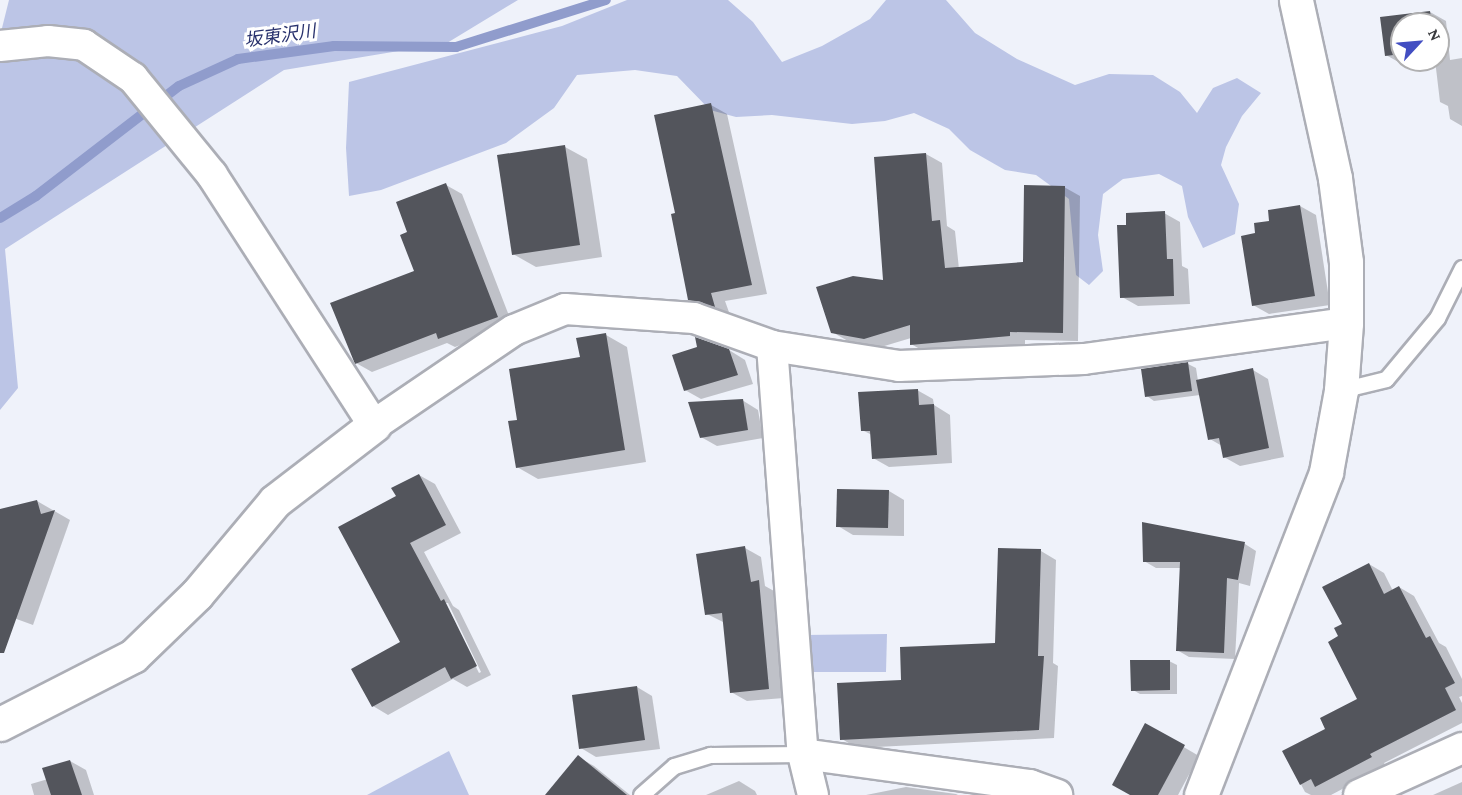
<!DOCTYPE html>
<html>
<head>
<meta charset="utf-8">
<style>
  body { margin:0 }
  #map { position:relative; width:1462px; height:795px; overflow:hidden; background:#eff2fa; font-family:"Crimson Pro","Noto Sans JP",serif }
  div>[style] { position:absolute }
  .green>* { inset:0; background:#bcc5e6 }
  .shadow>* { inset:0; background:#0003 }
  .stream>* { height:10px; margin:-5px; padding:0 5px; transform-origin:5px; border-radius:5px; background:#909ccc }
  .building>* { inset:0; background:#53555c }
  .roads { filter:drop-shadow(2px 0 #acaeb6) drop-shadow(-2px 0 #acaeb6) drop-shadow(0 2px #acaeb6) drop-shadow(0 -2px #acaeb6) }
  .service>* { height:15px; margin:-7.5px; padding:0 7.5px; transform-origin:7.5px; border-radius:7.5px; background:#fff }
  .minor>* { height:30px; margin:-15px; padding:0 15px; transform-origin:15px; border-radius:15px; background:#fff }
  .tertiary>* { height:33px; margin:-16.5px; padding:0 16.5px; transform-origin:16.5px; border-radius:16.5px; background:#fff }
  span { translate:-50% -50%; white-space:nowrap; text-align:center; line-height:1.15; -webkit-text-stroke:6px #fff; paint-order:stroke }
  .water-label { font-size:18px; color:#29326d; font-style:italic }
  .north { position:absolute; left:1390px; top:12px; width:60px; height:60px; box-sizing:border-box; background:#fff; border:2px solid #b0b0b1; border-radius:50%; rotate:64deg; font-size:16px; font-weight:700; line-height:24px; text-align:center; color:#393a3d }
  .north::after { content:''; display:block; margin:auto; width:21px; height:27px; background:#424ec2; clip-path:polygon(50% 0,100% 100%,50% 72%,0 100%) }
</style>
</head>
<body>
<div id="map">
  <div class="green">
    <div style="clip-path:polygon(9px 0,518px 0,447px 43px,284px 70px,5px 249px,18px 388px,0 410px,0 36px)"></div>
    <div style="clip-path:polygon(627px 0,728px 0,753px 22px,782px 62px,822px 46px,870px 19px,886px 0,946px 0,975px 33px,1017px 59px,1075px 85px,1109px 74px,1153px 75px,1180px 92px,1197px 113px,1213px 88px,1237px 78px,1261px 93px,1242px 116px,1226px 147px,1221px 165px,1239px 204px,1235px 234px,1203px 248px,1188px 217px,1182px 186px,1159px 174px,1123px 179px,1103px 194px,1098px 235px,1103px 271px,1089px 285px,1076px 275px,1069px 199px,1036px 175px,1005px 170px,970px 150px,949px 129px,914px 113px,885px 121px,852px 124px,772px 115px,736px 117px,710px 110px,677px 76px,635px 70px,577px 75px,554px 108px,506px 143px,381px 190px,349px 196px,346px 148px,349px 82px,562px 26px)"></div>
    <div style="clip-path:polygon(887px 634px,886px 672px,805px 672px,804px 635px)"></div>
    <div style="clip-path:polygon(449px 751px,469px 795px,367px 795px)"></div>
  </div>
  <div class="shadow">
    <div style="clip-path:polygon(1430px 12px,1446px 21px,1450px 60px,1462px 58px,1462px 126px,1450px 119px,1448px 106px,1440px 102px,1435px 60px,1438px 60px,1438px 24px,1402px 24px,1402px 60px,1433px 60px,1402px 64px,1386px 55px,1382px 18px)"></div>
    <div style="clip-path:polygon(711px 105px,727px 114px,767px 294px,725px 301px,730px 315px,705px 309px,689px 299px,677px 215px)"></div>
    <div style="clip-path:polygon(565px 147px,587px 159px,602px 257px,536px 267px,513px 254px)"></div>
    <div style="clip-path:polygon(926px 154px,942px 163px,947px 226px,955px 231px,959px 269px,1024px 263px,1064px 187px,1080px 196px,1078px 341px,1025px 340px,1025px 344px,927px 353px,911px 344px,911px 338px,881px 347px,848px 341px,832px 332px,885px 282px,875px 158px)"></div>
    <div style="clip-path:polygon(446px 185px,462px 194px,513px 326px,455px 347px,447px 343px,372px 372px,356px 363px,416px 272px,409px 233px)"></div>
    <div style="clip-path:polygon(1300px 206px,1316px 215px,1330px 305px,1269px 314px,1253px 305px,1257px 234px,1271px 222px)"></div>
    <div style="clip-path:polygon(1164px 213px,1180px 222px,1182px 266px,1188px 269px,1190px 304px,1138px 306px,1122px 297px,1127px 226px)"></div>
    <div style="clip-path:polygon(606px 335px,627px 347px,646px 462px,538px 479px,517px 467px,519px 421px)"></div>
    <div style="clip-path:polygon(729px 350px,745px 360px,753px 384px,701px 399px,685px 390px)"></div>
    <div style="clip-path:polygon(1188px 364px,1196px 368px,1198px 381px,1253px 370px,1268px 379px,1284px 457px,1240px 466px,1224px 457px,1222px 446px,1210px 439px,1200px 395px,1154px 401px,1147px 396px)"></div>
    <div style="clip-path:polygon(917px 390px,933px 399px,934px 405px,950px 415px,952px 463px,889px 467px,873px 458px,872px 435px,862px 430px)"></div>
    <div style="clip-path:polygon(742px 400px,758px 410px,763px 438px,717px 446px,701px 437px)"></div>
    <div style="clip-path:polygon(evenodd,419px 475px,435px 484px,461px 533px,424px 552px,453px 606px,459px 610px,491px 675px,467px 687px,453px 679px,388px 715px,373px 706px,402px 642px,398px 497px,419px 475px,444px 603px,448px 603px,481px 672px,479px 673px,444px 603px)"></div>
    <div style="clip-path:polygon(889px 491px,904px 500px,904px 536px,853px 535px,838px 526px)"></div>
    <div style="clip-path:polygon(37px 501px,70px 520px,33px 625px,0 613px,0 511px)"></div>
    <div style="clip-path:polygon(1245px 544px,1256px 551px,1250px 586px,1239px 583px,1235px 659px,1189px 657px,1177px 650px,1181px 568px,1156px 568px,1144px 561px)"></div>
    <div style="clip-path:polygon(745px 548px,761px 557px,765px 586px,774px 591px,784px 698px,747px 701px,731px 692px,725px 623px,707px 614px)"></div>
    <div style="clip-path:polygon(1041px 551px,1056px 560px,1053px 663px,1058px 666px,1054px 738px,857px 748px,842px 739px,903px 682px,997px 645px)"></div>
    <div style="clip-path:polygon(1369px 564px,1384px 573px,1393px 591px,1399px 587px,1414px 596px,1439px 643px,1446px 647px,1462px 679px,1462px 696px,1459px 697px,1462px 703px,1462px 723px,1384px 763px,1386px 766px,1331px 795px,1311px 795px,1305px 792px,1284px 752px,1327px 729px,1359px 699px,1340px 637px)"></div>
    <div style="clip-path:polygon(1169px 661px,1177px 665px,1177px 694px,1140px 694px,1133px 690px)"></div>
    <div style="clip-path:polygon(637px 687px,652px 696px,660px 749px,596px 757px,581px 748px)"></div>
    <div style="clip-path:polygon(1146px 725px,1199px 756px,1178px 795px,1132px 795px)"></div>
    <div style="clip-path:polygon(578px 757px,594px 766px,630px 795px,547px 795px)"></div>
    <div style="clip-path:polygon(70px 761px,86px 770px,94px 795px,34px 795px,31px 784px,48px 779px)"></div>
    <div style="clip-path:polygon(739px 781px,755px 791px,757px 795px,706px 795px)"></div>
    <div style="clip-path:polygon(1462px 782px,1462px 795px,1433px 795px)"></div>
    <div style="clip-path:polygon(906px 787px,956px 794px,958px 795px,866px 795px)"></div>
  </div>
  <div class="stream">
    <div style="left:0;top:218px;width:42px;rotate:-31.4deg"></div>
    <div style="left:36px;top:196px;width:180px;rotate:-37.6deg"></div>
    <div style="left:179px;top:86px;width:65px;rotate:-24.6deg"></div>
    <div style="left:238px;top:59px;width:97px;rotate:-7.7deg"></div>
    <div style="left:334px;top:46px;width:122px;rotate:0.5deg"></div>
    <div style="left:456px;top:47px;width:157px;rotate:-17.4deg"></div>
  </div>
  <div class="building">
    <div style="clip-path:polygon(1430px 11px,1432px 24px,1402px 24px,1402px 54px,1385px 56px,1380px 17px)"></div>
    <div style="clip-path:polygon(711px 103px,752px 285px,711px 293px,715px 307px,688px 300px,671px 214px,675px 213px,654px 115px)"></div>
    <div style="clip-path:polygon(565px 145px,580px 245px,512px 255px,497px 155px)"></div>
    <div style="clip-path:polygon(926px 153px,932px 221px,940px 220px,945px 268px,1023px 262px,1024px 185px,1065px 186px,1063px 333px,1010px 332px,1010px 336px,910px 345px,910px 325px,864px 339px,831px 333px,816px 287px,853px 276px,883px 280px,874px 157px)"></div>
    <div style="clip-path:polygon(446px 183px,498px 317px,438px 339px,436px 333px,355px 364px,330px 303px,414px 271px,400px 235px,407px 232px,396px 202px)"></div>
    <div style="clip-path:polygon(1300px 205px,1315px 296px,1252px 306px,1241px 236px,1255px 233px,1254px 223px,1269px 221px,1268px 210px)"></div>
    <div style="clip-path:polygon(1165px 211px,1167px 259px,1173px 259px,1174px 296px,1120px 298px,1117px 225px,1126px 225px,1126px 213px)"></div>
    <div style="clip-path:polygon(606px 333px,625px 450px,516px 468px,508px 421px,517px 420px,509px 369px,580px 357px,576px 338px)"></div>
    <div style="clip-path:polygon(695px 337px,729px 349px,738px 375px,684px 391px,672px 355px,697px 347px)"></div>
    <div style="clip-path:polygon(1188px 362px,1192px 391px,1145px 397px,1141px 369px)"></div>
    <div style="clip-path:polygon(1253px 368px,1269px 448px,1223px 458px,1219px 438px,1208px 440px,1196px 380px)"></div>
    <div style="clip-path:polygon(918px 389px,919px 405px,934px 404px,937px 455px,872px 459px,870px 431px,861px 431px,858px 392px)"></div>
    <div style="clip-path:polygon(743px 399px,748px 430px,700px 438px,688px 402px)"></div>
    <div style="clip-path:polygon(419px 474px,446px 525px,410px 543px,441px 601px,444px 599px,477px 666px,451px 679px,445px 667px,372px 707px,351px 669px,400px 642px,338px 527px,396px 496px,391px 488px)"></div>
    <div style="clip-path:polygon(837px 489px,889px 490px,888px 528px,836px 527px)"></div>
    <div style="clip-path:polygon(37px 500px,41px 514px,55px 510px,4px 653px,0 653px,0 509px)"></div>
    <div style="clip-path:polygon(1142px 522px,1245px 542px,1238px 580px,1227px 578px,1224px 653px,1176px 651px,1180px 562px,1143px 562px)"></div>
    <div style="clip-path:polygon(745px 546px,751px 582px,759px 580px,769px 689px,730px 693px,722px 613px,705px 615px,696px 554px)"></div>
    <div style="clip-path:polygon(998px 548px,1041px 549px,1038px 656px,1044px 656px,1039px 730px,840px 740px,837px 683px,901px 680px,900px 647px,995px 643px)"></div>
    <div style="clip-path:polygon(1369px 563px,1384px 594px,1399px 586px,1426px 638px,1430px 636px,1455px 683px,1445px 688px,1456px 710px,1370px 754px,1372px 757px,1315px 787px,1311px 779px,1300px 785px,1282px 751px,1325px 729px,1320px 718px,1357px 699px,1328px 642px,1338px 636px,1334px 628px,1342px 624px,1322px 587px)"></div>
    <div style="clip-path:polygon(1130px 660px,1170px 660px,1170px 690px,1131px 691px)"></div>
    <div style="clip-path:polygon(637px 686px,645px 740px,579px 749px,572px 695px)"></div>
    <div style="clip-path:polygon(1145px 723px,1185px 745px,1158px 795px,1130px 795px,1112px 785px)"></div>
    <div style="clip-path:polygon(578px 755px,627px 795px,545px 795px)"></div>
    <div style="clip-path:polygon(70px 760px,82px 795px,51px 795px,42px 768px)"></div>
  </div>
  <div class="roads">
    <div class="service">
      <div style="left:1341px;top:390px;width:46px;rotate:-13.7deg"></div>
      <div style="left:1386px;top:379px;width:80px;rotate:-50.1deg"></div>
      <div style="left:1437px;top:318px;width:56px;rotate:-63.4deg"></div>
      <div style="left:641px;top:795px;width:44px;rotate:-41.3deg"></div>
      <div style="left:674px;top:766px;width:38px;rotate:-17deg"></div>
      <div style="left:710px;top:755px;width:93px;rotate:-0.6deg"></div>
    </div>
    <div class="minor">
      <div style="left:0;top:46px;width:48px;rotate:-5.9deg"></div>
      <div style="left:48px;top:41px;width:36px;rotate:6deg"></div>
      <div style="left:84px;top:45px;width:59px;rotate:34deg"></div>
      <div style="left:133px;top:78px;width:125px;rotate:50.8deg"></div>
      <div style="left:212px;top:175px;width:298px;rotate:57.1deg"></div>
      <div style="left:374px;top:425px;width:169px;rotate:-34.2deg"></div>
      <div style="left:514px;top:330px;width:55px;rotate:-22.4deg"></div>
      <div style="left:565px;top:309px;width:129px;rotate:4deg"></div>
      <div style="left:694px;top:318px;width:83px;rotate:19.7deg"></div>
      <div style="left:772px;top:346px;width:129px;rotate:8.9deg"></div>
      <div style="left:899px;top:366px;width:185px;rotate:-2.2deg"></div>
      <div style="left:1084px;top:359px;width:264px;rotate:-7.8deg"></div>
      <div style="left:772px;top:346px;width:409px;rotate:85.7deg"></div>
      <div style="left:803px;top:754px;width:42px;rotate:76.3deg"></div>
      <div style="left:803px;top:754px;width:229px;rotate:7.8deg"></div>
      <div style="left:1030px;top:785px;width:29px;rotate:20deg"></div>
      <div style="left:1359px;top:795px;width:113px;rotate:-24.5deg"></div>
    </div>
    <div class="tertiary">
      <div style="left:0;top:724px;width:149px;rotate:-27.1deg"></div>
      <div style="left:133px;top:656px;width:89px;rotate:-44.1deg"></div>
      <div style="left:197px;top:594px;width:121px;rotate:-50deg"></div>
      <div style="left:275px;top:501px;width:125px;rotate:-37.5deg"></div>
      <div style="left:1201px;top:795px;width:346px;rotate:-68.8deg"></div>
      <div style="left:1326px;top:472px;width:83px;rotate:-79.6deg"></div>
      <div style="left:1341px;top:390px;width:67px;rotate:-85.7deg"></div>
      <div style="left:1346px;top:323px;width:61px;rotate:-90deg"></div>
      <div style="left:1346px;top:262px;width:85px;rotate:-97.5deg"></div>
      <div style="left:1335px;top:178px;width:182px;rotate:-102.4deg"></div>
    </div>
  </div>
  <div class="water-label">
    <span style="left:280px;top:36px;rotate:-8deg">坂東沢川</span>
  </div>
  <div class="north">N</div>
</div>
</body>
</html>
